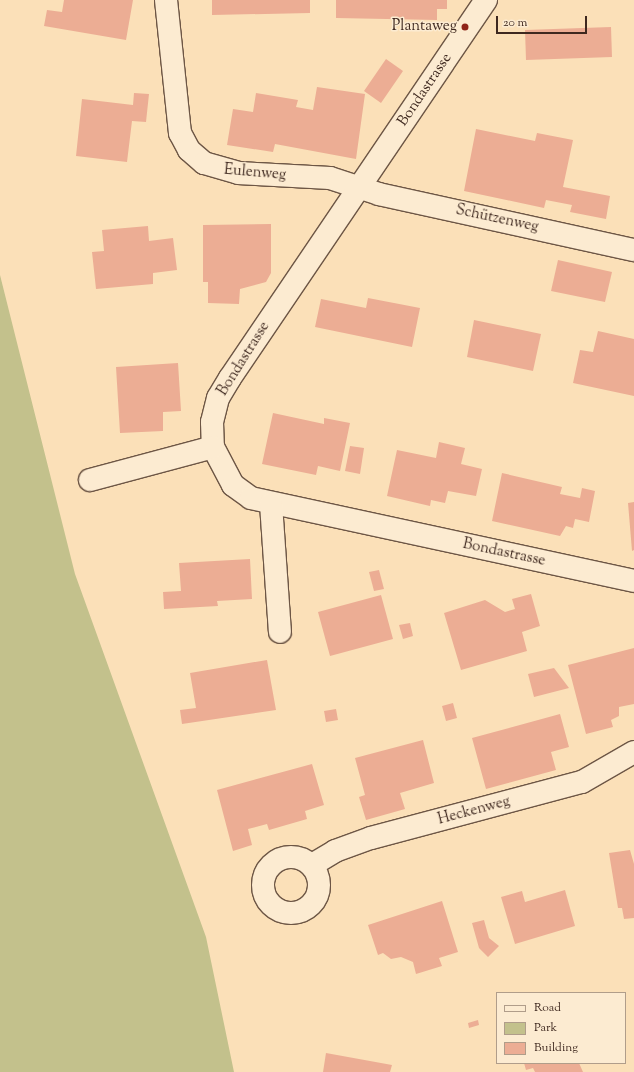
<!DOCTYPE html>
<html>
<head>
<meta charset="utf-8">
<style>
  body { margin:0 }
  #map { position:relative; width:634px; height:1072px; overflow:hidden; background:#fbe0b8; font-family:"Sorts Mill Goudy",serif }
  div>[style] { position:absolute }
  .green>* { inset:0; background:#c3c18c }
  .building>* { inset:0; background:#ecad94 }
  .roads { filter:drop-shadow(1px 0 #6d5645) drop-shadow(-1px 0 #6d5645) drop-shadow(0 1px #6d5645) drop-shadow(0 -1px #6d5645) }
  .minor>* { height:22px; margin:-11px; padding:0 11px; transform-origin:11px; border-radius:11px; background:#fcebd1 }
  .minor>.ring { margin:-11px; padding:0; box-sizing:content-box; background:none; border:22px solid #fcebd1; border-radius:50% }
  .dots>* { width:11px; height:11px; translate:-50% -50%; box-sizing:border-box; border:2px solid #fcebd1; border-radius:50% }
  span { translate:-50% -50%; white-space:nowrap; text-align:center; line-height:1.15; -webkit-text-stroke:3px #fcebd1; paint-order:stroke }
  .poi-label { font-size:15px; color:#3e281f }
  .right { translate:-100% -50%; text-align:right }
  .street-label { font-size:15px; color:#3e281f }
  .legend { position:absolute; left:496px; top:992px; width:130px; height:72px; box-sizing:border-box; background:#fcebd1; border:1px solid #b09d8a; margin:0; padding:5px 7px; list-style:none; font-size:12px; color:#3e281f }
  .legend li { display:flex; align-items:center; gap:8px; height:20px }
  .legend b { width:20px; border:1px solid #b09d8a }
  .scale { position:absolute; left:496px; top:16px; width:91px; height:18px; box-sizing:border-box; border:2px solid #3e281f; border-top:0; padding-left:5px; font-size:12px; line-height:14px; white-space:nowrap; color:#3e281f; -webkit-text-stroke:3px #fcebd1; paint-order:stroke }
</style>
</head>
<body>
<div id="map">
  <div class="green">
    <div style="clip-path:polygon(0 275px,75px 574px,206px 937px,234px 1072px,0 1072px)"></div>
  </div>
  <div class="building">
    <div style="clip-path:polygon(64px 0,133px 0,126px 40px,44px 26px,47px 10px,62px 12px)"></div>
    <div style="clip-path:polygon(212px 0,310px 0,310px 13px,212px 15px)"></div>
    <div style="clip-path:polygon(336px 0,447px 0,447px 9px,437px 9px,437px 20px,336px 18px)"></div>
    <div style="clip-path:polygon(611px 27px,612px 57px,526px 60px,525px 30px)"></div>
    <div style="clip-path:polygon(386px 59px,403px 71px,381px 103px,364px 91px)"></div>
    <div style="clip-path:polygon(317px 87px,365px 94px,356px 159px,275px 144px,273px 152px,227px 145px,233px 109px,253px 112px,256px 93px,298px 100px,296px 107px,313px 110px)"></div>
    <div style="clip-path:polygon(134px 93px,149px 94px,146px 122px,132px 121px,127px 162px,76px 156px,82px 99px,133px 105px)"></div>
    <div style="clip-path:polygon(476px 129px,535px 141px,537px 133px,573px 140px,563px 187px,610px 196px,606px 219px,570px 212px,572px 205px,546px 200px,544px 208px,464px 191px)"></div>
    <div style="clip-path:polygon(271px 224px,271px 273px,266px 282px,240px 289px,239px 304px,208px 303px,208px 282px,203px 282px,203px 225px)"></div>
    <div style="clip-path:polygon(148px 226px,149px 241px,173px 238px,177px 270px,153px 273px,153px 284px,96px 289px,92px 252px,104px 251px,102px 230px)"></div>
    <div style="clip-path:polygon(558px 260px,612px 272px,605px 302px,551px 291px)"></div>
    <div style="clip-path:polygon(368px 298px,420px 308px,412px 347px,315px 327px,321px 299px,366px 308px)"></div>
    <div style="clip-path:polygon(474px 320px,541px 334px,533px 371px,467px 357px)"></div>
    <div style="clip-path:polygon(598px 331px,634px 339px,634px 396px,573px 383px,580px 350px,593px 352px)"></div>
    <div style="clip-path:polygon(178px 363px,181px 411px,163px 412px,163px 431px,120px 433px,116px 367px)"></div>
    <div style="clip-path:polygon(273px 413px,324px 424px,324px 418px,350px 423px,340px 471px,318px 466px,316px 475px,262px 464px)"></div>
    <div style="clip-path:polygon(439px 442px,465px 448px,461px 464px,482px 469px,476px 496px,448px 491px,445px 503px,431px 500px,430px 506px,387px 496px,397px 450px,436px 458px)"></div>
    <div style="clip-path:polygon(350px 446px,364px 448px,360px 474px,345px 471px)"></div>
    <div style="clip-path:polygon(502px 473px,562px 487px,560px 494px,580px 498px,582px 488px,595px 491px,589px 522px,575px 519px,573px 528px,566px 526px,560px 536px,492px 521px)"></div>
    <div style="clip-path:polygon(634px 502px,634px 550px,632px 551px,628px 503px)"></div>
    <div style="clip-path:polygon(250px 559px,252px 599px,217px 601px,218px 606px,164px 609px,163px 592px,181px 591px,179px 563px)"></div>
    <div style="clip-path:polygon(379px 570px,384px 589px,374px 591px,369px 572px)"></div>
    <div style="clip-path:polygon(531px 594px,540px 626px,522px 632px,527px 651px,461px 670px,444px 613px,485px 600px,505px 612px,515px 609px,512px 599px)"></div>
    <div style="clip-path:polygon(381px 595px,393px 639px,330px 656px,318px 612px)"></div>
    <div style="clip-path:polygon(410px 623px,413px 636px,403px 639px,399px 625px)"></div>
    <div style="clip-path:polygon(634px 648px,634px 704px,619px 707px,619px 716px,611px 720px,613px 727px,586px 734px,568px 665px)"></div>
    <div style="clip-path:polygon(267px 660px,276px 710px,182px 724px,180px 710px,196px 708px,190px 673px)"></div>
    <div style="clip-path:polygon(554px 668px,569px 688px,534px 697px,528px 674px)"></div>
    <div style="clip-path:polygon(453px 703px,457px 718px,446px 721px,442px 706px)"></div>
    <div style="clip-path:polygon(336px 709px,338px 720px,326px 722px,324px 711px)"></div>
    <div style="clip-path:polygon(560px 714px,569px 747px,551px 752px,556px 770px,486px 789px,472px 738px)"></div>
    <div style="clip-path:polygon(423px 740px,434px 783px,400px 793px,405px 809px,366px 820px,359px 797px,365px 795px,355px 758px)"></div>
    <div style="clip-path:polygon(312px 764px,324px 805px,305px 811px,307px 819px,269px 830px,267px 824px,248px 829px,252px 845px,233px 851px,217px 790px)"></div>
    <div style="clip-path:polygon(630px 850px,634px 864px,634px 918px,624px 919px,622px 908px,618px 908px,609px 853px)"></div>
    <div style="clip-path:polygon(565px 890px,575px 926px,515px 944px,501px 897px,522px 891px,525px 902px)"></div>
    <div style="clip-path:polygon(442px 901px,458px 952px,439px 958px,442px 966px,416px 974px,413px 962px,401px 957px,391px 959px,383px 953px,378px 955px,368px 925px)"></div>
    <div style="clip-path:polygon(484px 920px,489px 938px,499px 946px,488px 957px,479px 948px,472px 923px)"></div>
    <div style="clip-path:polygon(478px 1020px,479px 1025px,469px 1028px,468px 1023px)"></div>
    <div style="clip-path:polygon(326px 1053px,392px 1065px,390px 1072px,323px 1072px)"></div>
    <div style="clip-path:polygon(524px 1063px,579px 1063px,583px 1072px,535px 1072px,533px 1068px,526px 1070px)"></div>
  </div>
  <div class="roads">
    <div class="minor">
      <div style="left:166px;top:0;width:134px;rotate:84deg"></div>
      <div style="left:180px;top:133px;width:19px;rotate:62deg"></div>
      <div style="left:189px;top:150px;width:20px;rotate:41deg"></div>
      <div style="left:204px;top:163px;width:35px;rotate:16deg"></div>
      <div style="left:238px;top:173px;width:92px;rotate:3.1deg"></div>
      <div style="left:330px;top:178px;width:52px;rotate:18.1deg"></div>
      <div style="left:379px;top:194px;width:261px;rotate:12.4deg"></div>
      <div style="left:486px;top:0;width:457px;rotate:124.1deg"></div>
      <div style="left:230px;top:378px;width:23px;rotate:121deg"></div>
      <div style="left:218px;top:398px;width:25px;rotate:104deg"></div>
      <div style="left:212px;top:422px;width:25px;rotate:88deg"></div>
      <div style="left:213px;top:447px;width:43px;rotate:62.2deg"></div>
      <div style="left:233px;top:485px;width:22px;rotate:36deg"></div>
      <div style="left:251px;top:498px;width:392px;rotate:12.2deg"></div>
      <div style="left:90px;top:480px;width:127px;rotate:-15deg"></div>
      <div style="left:271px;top:504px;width:128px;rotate:86deg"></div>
      <div class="ring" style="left:263px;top:857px;width:34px;height:34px"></div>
      <div style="left:312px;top:865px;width:27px;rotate:-31deg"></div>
      <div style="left:335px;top:851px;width:38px;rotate:-20deg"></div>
      <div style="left:371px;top:838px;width:218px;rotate:-14.9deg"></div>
      <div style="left:582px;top:782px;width:60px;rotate:-30deg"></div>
    </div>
  </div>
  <div class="dots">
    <div style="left:465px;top:27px;background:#8f2418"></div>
  </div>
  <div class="poi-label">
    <span class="right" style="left:457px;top:27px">Plantaweg</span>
  </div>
  <div class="street-label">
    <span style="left:425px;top:90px;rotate:-56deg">Bondastrasse</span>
    <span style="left:255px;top:173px;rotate:5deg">Eulenweg</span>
    <span style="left:497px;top:219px;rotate:12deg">Schützenweg</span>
    <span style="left:244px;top:359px;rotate:-58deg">Bondastrasse</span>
    <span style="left:504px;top:553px;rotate:12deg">Bondastrasse</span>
    <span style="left:474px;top:811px;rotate:-15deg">Heckenweg</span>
  </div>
  <ul class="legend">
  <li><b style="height:5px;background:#fcebd1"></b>Road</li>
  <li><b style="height:11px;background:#c3c18c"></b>Park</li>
  <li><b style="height:11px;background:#ecad94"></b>Building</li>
  </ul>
  <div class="scale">20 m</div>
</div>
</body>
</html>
